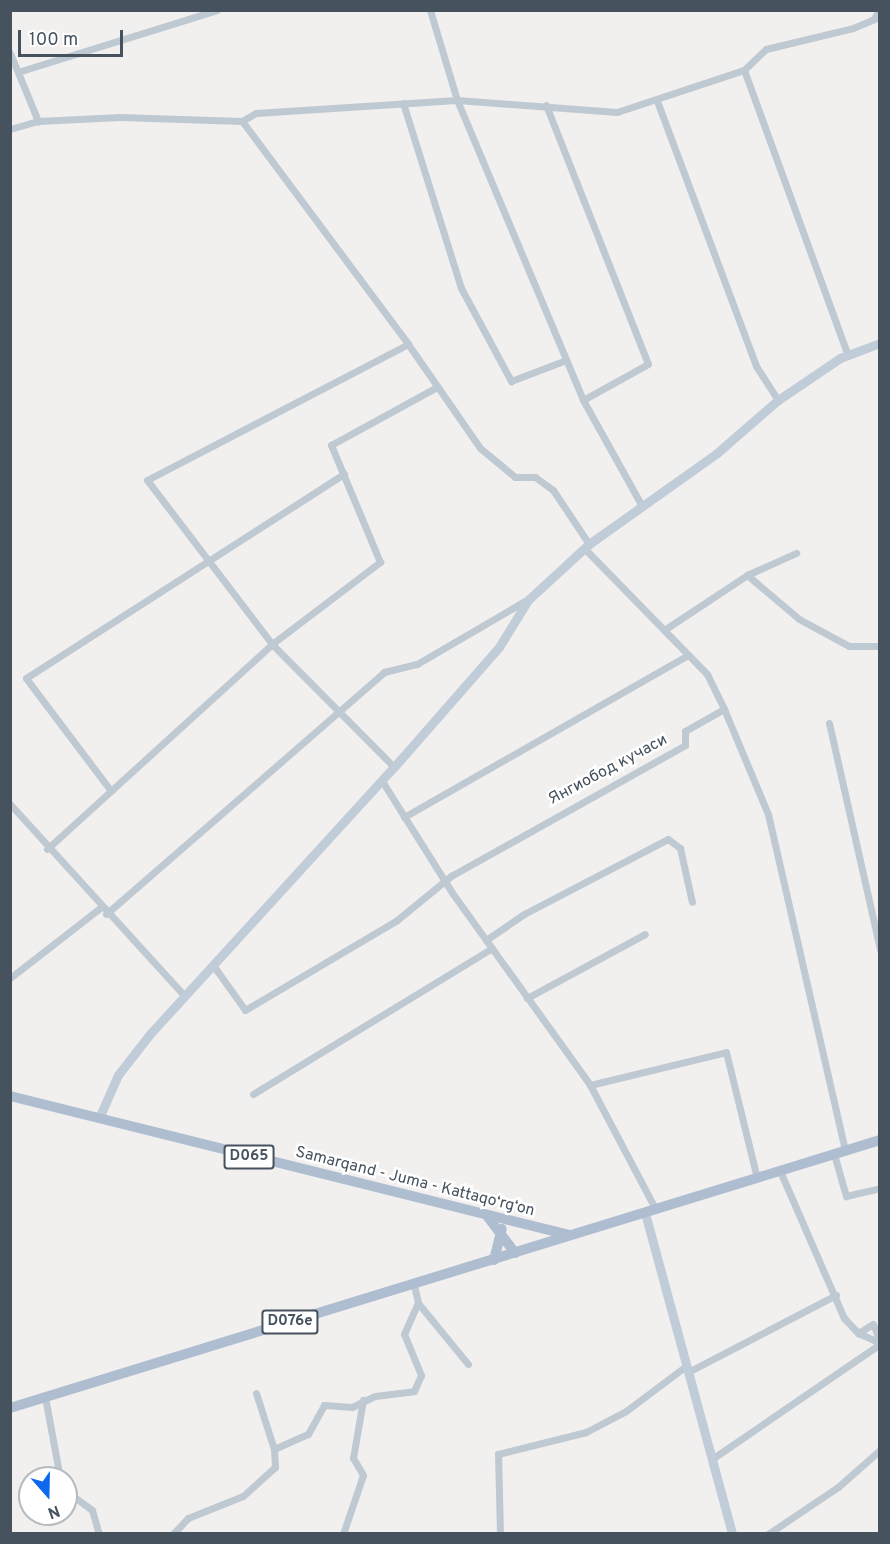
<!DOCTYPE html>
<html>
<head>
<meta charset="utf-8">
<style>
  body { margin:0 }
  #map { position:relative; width:890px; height:1544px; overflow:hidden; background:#f2efef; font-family:Overpass,sans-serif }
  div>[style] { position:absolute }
  .street>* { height:7px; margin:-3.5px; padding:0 3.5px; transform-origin:3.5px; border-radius:3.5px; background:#bfc9d2 }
  .secondary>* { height:9px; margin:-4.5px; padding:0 4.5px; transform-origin:4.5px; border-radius:4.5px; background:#c1ccd9 }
  .primary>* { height:10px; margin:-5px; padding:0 5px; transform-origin:5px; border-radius:5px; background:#aebed0 }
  span { translate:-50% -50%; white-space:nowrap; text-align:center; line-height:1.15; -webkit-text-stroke:5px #fff; paint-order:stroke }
  .shield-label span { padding:2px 4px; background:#fff; border:2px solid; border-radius:4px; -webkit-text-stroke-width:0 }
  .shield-label { font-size:15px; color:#46525e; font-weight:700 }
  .street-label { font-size:16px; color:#46525e }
  .frame { position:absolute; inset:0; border:12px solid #46525e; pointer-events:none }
  .north { position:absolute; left:18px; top:1466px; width:60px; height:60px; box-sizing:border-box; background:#fff; border:2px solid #b5babf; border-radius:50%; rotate:160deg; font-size:16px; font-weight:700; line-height:24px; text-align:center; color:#46525e }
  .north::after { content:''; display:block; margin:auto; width:21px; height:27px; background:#0e68ed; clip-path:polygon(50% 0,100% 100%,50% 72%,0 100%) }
  .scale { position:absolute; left:18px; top:30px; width:105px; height:27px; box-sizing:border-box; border:3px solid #46525e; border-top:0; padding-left:8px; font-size:18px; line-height:21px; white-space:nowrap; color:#46525e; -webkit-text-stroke:4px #fff; paint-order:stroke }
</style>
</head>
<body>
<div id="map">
  <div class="street">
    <div style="left:430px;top:10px;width:94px;rotate:73.3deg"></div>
    <div style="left:457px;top:100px;width:325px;rotate:67.2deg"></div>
    <div style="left:583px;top:400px;width:121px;rotate:60.9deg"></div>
    <div style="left:10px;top:53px;width:74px;rotate:67.6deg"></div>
    <div style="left:744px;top:70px;width:303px;rotate:70deg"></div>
    <div style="left:21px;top:71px;width:205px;rotate:-17.3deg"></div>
    <div style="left:657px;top:101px;width:283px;rotate:69.5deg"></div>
    <div style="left:756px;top:366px;width:40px;rotate:57.1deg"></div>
    <div style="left:403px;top:103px;width:194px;rotate:72.6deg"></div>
    <div style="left:461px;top:288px;width:106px;rotate:61.7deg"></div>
    <div style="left:511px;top:381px;width:59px;rotate:-20.9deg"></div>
    <div style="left:546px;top:105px;width:278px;rotate:68.5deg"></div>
    <div style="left:648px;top:364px;width:74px;rotate:151deg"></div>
    <div style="left:242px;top:121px;width:278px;rotate:53.3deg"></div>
    <div style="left:10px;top:129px;width:29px;rotate:-16deg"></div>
    <div style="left:38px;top:121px;width:82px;rotate:-2.8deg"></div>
    <div style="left:120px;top:117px;width:122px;rotate:1.9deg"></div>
    <div style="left:242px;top:121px;width:16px;rotate:-30deg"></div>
    <div style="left:256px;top:113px;width:201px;rotate:-3.7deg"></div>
    <div style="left:457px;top:100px;width:160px;rotate:4.3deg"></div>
    <div style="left:617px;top:112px;width:134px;rotate:-18.3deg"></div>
    <div style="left:744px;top:70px;width:30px;rotate:-44deg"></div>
    <div style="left:766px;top:49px;width:89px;rotate:-13.6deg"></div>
    <div style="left:853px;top:28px;width:23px;rotate:-23deg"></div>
    <div style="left:874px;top:19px;width:10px;rotate:-61deg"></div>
    <div style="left:585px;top:549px;width:175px;rotate:45.7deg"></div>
    <div style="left:707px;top:674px;width:39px;rotate:64deg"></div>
    <div style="left:724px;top:709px;width:114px;rotate:67.3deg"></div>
    <div style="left:768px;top:814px;width:346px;rotate:77.1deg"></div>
    <div style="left:747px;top:575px;width:54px;rotate:-24.2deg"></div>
    <div style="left:664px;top:630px;width:100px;rotate:-33.5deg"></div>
    <div style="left:747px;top:575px;width:68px;rotate:40.2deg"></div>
    <div style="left:799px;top:619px;width:57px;rotate:28.4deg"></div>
    <div style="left:849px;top:646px;width:31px"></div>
    <div style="left:829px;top:723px;width:233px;rotate:77.3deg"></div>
    <div style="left:394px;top:767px;width:173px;rotate:-134.8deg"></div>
    <div style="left:272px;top:644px;width:206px;rotate:-127.3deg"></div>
    <div style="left:147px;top:480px;width:294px;rotate:-27.5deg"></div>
    <div style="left:408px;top:344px;width:126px;rotate:55.3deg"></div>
    <div style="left:480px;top:448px;width:45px;rotate:39.6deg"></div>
    <div style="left:515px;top:477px;width:20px"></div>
    <div style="left:535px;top:477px;width:22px;rotate:36deg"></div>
    <div style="left:553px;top:490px;width:65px;rotate:56.3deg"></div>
    <div style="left:382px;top:781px;width:133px;rotate:57.9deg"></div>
    <div style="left:453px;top:894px;width:235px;rotate:54.3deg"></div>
    <div style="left:590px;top:1085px;width:141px;rotate:62.2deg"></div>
    <div style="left:111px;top:791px;width:141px;rotate:-127deg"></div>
    <div style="left:26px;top:678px;width:378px;rotate:-32.7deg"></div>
    <div style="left:10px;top:804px;width:260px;rotate:47.7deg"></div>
    <div style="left:404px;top:817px;width:327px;rotate:-29.7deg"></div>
    <div style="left:47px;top:849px;width:304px;rotate:-42.3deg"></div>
    <div style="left:272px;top:644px;width:136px;rotate:-37.2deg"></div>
    <div style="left:380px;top:562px;width:127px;rotate:-112.7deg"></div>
    <div style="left:331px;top:445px;width:121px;rotate:-28.7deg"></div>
    <div style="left:106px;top:914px;width:369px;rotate:-41deg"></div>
    <div style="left:384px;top:672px;width:34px;rotate:-14deg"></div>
    <div style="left:417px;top:664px;width:125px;rotate:-30.3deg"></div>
    <div style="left:486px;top:940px;width:46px;rotate:-34.4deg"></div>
    <div style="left:524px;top:914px;width:162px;rotate:-27.5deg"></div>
    <div style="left:668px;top:839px;width:15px;rotate:37deg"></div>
    <div style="left:680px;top:848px;width:55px;rotate:77.5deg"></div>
    <div style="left:213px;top:965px;width:55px;rotate:54.6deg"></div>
    <div style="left:245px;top:1010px;width:177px;rotate:-30.6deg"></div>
    <div style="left:397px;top:920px;width:70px;rotate:-39.2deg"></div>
    <div style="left:451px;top:876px;width:268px;rotate:-29.2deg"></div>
    <div style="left:685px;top:745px;width:14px;rotate:-90deg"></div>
    <div style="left:685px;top:731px;width:45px;rotate:-29.4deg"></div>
    <div style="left:10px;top:978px;width:114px;rotate:-37.9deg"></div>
    <div style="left:527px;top:998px;width:134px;rotate:-28.5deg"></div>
    <div style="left:590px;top:1085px;width:140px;rotate:-13.6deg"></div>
    <div style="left:726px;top:1052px;width:130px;rotate:76.2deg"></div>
    <div style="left:253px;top:1094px;width:280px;rotate:-31.4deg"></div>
    <div style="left:834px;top:1154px;width:44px;rotate:74.1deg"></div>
    <div style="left:846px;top:1196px;width:35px;rotate:-13deg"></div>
    <div style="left:780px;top:1171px;width:160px;rotate:66.5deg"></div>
    <div style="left:844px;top:1318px;width:21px;rotate:47deg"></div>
    <div style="left:858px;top:1333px;width:24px;rotate:24deg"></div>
    <div style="left:414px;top:1285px;width:18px;rotate:77deg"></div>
    <div style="left:418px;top:1303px;width:79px;rotate:50.7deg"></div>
    <div style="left:858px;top:1333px;width:17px;rotate:-31deg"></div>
    <div style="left:873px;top:1324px;width:18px;rotate:68deg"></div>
    <div style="left:688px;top:1372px;width:167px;rotate:-27.5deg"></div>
    <div style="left:256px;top:1393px;width:59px;rotate:72.2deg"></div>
    <div style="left:45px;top:1397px;width:82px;rotate:79.5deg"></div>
    <div style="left:712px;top:1459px;width:204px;rotate:-34.4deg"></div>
    <div style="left:66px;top:1491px;width:32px;rotate:36deg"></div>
    <div style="left:92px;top:1510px;width:25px;rotate:74deg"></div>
    <div style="left:173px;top:1534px;width:22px;rotate:-47deg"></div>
    <div style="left:188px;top:1518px;width:59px;rotate:-21.8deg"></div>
    <div style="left:243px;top:1496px;width:43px;rotate:-42.2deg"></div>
    <div style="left:275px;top:1467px;width:18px;rotate:-93deg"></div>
    <div style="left:274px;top:1449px;width:37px;rotate:-24deg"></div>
    <div style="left:308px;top:1434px;width:33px;rotate:-61deg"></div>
    <div style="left:324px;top:1405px;width:28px;rotate:4deg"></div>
    <div style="left:352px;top:1407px;width:25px;rotate:-26deg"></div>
    <div style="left:375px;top:1396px;width:39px;rotate:-7deg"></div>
    <div style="left:414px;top:1391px;width:17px;rotate:-66deg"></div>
    <div style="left:421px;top:1375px;width:44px;rotate:-112.5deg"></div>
    <div style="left:404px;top:1334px;width:34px;rotate:-66deg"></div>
    <div style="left:343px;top:1534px;width:62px;rotate:-71.3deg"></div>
    <div style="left:363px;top:1475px;width:20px;rotate:-120deg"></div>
    <div style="left:353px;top:1458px;width:59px;rotate:-80.2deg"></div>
    <div style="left:500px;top:1534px;width:80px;rotate:-91.4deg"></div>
    <div style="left:498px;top:1454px;width:91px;rotate:-14deg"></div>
    <div style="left:586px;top:1432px;width:45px;rotate:-27.7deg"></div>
    <div style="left:626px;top:1411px;width:75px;rotate:-36.9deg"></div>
    <div style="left:768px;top:1534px;width:84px;rotate:-33.9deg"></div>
    <div style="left:838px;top:1487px;width:56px;rotate:-41.4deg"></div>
  </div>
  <div class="secondary">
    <div style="left:99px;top:1118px;width:47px;rotate:-66.2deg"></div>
    <div style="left:118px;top:1075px;width:51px;rotate:-52.2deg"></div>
    <div style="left:149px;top:1035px;width:363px;rotate:-47.6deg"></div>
    <div style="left:394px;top:767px;width:159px;rotate:-48.8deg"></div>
    <div style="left:499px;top:647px;width:55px;rotate:-58.3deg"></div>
    <div style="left:528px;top:600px;width:83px;rotate:-42.6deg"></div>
    <div style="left:589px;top:544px;width:157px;rotate:-35.4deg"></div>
    <div style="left:717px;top:453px;width:81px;rotate:-41deg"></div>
    <div style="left:778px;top:400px;width:75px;rotate:-34.1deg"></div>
    <div style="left:840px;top:358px;width:43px;rotate:-20.6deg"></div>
    <div style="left:645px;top:1213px;width:333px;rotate:74.8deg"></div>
  </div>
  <div class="primary">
    <div style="left:10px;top:1096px;width:576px;rotate:13.96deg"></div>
    <div style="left:488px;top:1217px;width:45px;rotate:53.1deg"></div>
    <div style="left:494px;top:1260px;width:32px;rotate:-76deg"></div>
    <div style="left:10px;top:1408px;width:910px;rotate:-17.12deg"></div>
  </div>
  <div class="shield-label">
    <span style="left:249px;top:1157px">D065</span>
    <span style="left:290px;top:1322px">D076e</span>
  </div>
  <div class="street-label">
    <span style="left:608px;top:770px;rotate:-28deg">Янгиобод кучаси</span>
    <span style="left:415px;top:1182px;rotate:14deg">Samarqand - Juma - Kattaqo‘rg‘on</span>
  </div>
  <div class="frame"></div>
  <div class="north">N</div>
  <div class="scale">100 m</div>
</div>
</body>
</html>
